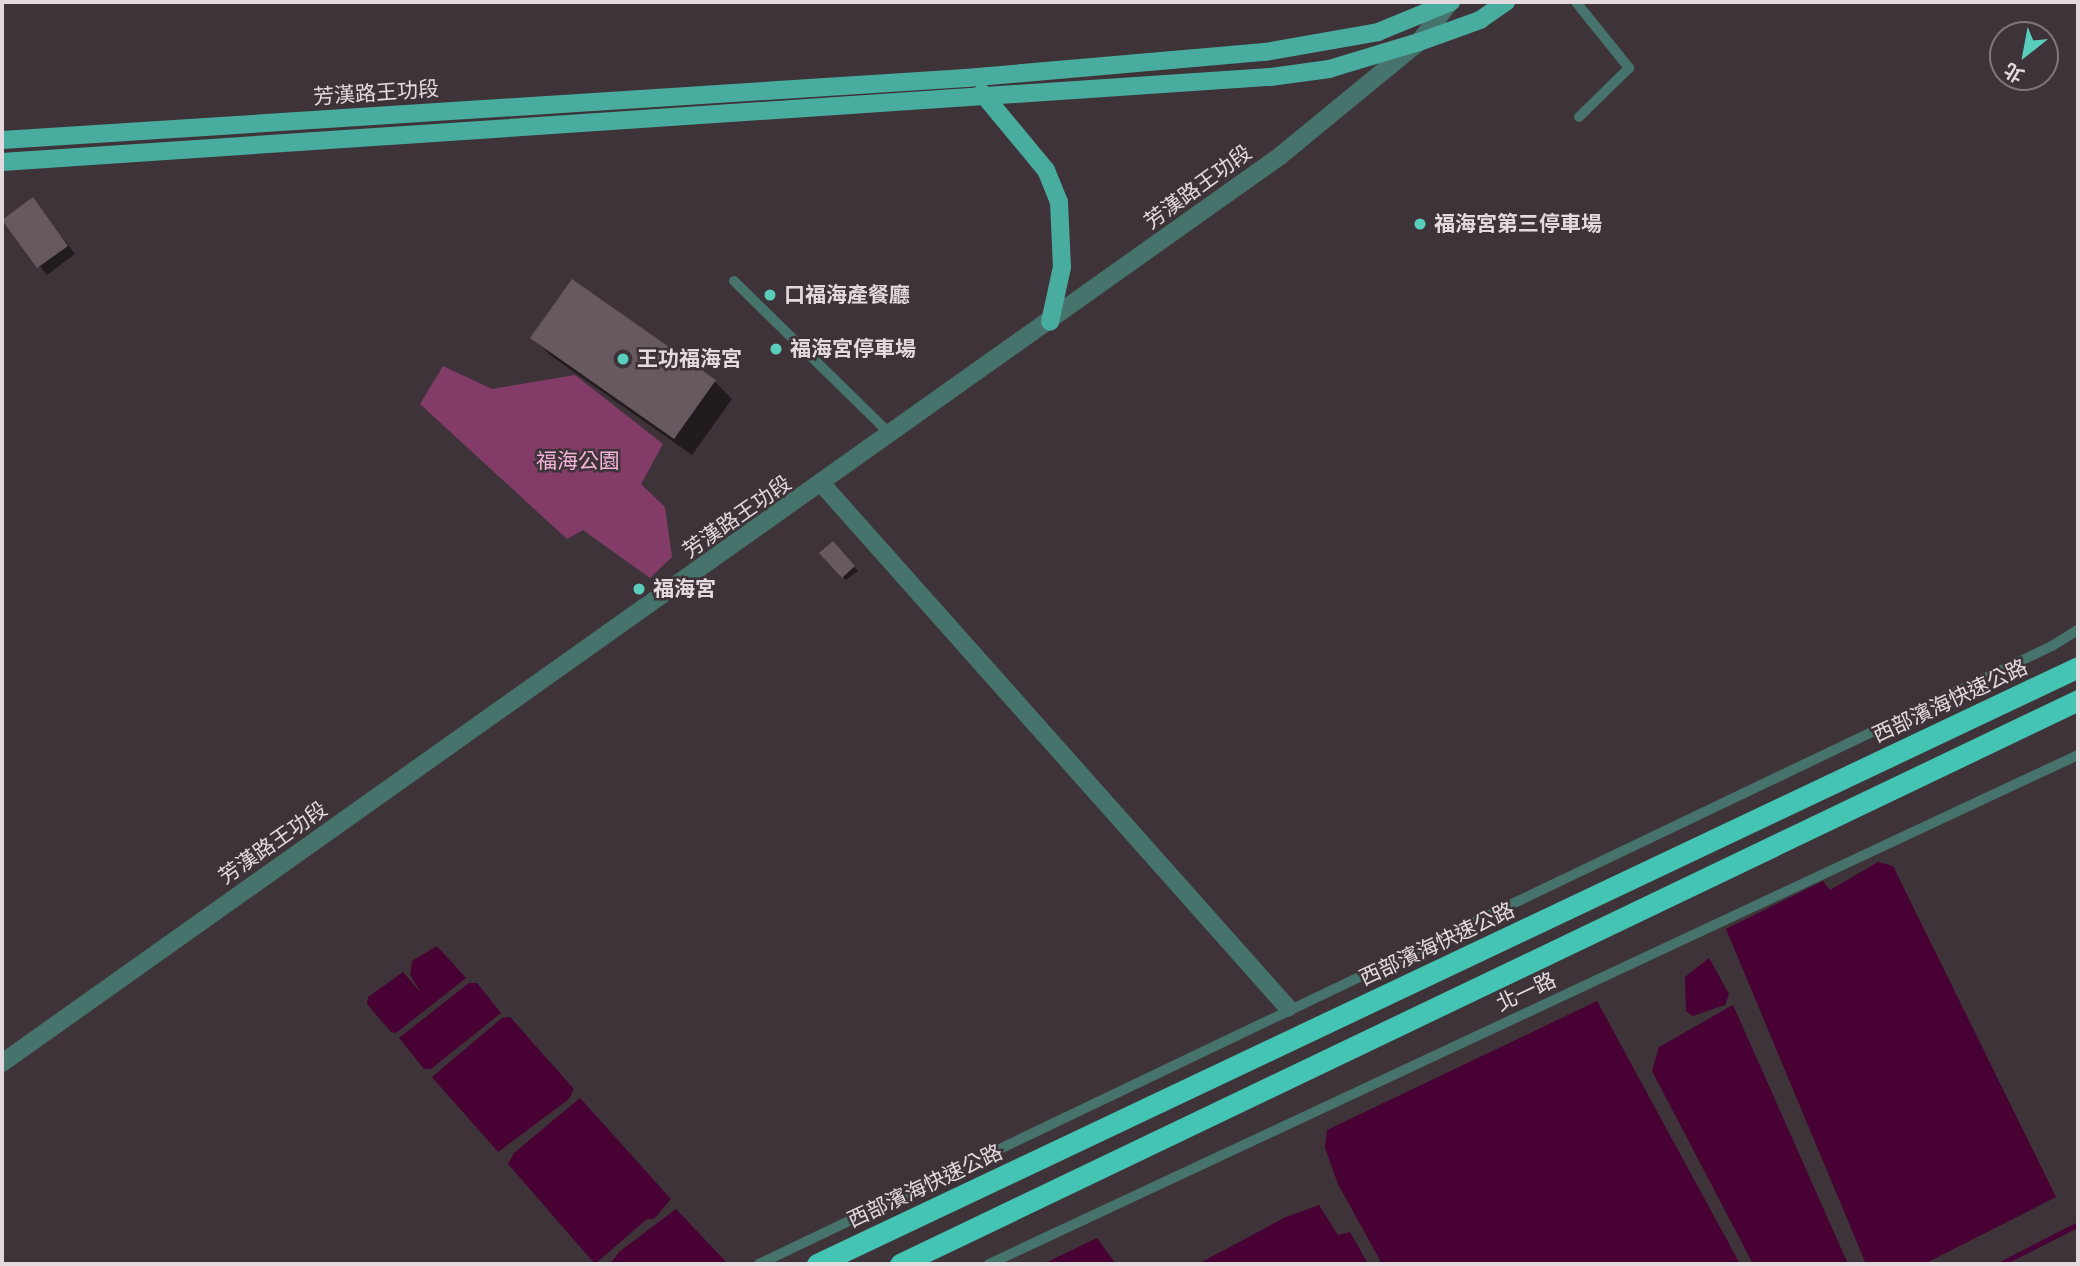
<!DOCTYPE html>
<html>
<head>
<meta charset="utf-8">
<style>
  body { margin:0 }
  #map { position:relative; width:2080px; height:1266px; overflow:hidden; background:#3e3339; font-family:Poppins,"Noto Sans TC",sans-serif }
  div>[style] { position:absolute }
  .green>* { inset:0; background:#833c68 }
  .water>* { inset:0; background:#480133 }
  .shadow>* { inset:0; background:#0007 }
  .stream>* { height:5px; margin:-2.5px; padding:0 2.5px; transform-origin:2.5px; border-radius:2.5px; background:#480133 }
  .building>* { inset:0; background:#665960 }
  .lane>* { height:10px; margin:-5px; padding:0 5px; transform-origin:5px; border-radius:5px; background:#46736b }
  .street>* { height:18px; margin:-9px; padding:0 9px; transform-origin:9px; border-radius:9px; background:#46736b }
  .primary>* { height:18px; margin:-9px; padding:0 9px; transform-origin:9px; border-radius:9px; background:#48ad9f }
  .highway>* { height:21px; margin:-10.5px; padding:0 10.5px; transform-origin:10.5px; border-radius:10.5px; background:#44c4b3 }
  .dots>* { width:19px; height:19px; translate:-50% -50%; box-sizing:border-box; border:4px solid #3e3339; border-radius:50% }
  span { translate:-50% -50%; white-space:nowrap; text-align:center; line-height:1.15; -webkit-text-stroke:5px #3e3339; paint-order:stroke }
  .street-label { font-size:21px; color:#e2dade }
  .poi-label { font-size:21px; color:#e2dade; font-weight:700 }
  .left { translate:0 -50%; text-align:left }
  .park-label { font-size:21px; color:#f4b5d8 }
  .frame { position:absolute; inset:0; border:4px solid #e2dade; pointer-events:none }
  .north { position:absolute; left:1989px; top:21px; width:70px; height:70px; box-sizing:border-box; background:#3e3339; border:2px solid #80767b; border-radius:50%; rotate:211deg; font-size:19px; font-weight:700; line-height:28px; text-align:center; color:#e2dade }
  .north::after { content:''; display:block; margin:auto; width:24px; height:32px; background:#5acebd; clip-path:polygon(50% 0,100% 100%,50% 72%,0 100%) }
</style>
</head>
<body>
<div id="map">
  <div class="green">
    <div style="clip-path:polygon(443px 366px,492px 389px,575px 375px,663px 444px,641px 484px,665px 507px,672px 557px,650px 578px,583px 530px,567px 539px,420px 404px)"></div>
  </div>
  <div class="water">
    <div style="clip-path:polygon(1878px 862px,1893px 866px,2056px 1197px,1924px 1264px,1866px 1264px,1726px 929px,1823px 881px,1830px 890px)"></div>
    <div style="clip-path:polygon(437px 946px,466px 978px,396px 1033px,391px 1032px,367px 1004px,368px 997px,403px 972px,422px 994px,410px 975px,412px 961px)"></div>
    <div style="clip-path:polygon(1709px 958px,1729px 994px,1725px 1005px,1693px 1016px,1686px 1011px,1685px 977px)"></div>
    <div style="clip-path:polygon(469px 983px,477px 983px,501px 1013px,431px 1069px,424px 1069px,399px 1038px)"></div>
    <div style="clip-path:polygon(1597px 1001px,1740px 1264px,1382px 1264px,1338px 1184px,1325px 1148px,1327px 1130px)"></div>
    <div style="clip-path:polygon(1733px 1005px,1848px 1264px,1753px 1264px,1652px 1071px,1659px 1047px)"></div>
    <div style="clip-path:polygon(510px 1017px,574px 1089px,569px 1099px,498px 1152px,432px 1077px,502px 1018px)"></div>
    <div style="clip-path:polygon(580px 1098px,671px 1199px,654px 1219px,647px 1219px,595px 1264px,508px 1164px,514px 1153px)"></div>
    <div style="clip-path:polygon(1319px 1205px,1338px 1235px,1350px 1232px,1368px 1264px,1198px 1264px,1286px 1217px)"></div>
    <div style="clip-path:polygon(676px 1209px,728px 1264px,610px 1264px,619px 1252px)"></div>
    <div style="clip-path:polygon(1097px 1238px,1116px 1264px,1043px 1264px)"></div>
  </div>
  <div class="shadow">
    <div style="clip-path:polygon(33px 199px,75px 254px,47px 275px,4px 220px)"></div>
    <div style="clip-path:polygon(572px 281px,715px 382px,732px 399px,692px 455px,550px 355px,533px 337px)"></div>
    <div style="clip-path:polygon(833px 543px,858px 571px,846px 580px,822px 553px)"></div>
  </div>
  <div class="stream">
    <div style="left:2000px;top:1264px;width:88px;rotate:-27.1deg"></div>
  </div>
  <div class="building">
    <div style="clip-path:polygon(33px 197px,68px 246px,37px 268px,2px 220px)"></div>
    <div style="clip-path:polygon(572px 279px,716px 380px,674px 439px,530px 338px)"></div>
    <div style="clip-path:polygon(833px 541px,855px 566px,842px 578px,819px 553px)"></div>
  </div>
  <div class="lane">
    <div style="left:1576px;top:2px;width:85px;rotate:51.2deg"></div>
    <div style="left:1629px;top:68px;width:70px;rotate:135.6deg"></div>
    <div style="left:734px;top:281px;width:219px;rotate:44.4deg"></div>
    <div style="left:759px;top:1264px;width:1433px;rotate:-25.55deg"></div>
    <div style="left:2052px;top:646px;width:31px;rotate:-32deg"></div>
    <div style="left:989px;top:1264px;width:1202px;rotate:-25.05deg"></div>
  </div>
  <div class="street">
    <div style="left:822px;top:484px;width:701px;rotate:48.35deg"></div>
    <div style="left:2px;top:1063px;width:1567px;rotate:-35.36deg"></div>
    <div style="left:1280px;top:156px;width:180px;rotate:-39.4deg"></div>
    <div style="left:1419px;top:42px;width:51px;rotate:-52.2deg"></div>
  </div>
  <div class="primary">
    <div style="left:982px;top:93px;width:100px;rotate:50.3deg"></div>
    <div style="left:1046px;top:170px;width:35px;rotate:68deg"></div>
    <div style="left:1059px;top:202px;width:65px;rotate:87.4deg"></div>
    <div style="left:1062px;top:267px;width:56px;rotate:102.3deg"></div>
    <div style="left:2px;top:140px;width:966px;rotate:-3.68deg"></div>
    <div style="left:966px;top:78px;width:300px;rotate:-5deg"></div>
    <div style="left:1265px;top:52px;width:115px;rotate:-10deg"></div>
    <div style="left:1378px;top:32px;width:79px;rotate:-22.3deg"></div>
    <div style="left:2px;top:162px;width:1271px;rotate:-3.84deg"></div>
    <div style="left:1270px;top:77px;width:60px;rotate:-7.7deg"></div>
    <div style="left:1329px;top:69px;width:94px;rotate:-16.7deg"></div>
    <div style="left:1419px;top:42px;width:65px;rotate:-19.8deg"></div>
    <div style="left:1480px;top:20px;width:32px;rotate:-35deg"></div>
  </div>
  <div class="highway">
    <div style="left:817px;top:1264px;width:1395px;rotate:-25.33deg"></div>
    <div style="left:900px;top:1264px;width:1306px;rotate:-25.58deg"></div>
  </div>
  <div class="dots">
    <div style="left:1420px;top:224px;background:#5acebd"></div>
    <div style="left:770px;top:295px;background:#5acebd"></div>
    <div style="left:776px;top:349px;background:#5acebd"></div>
    <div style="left:623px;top:359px;background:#5acebd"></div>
    <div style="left:639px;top:589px;background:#5acebd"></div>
  </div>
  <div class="street-label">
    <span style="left:376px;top:93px;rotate:-4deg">芳漢路王功段</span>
    <span style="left:1198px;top:187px;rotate:-36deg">芳漢路王功段</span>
    <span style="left:737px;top:517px;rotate:-35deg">芳漢路王功段</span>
    <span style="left:1950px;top:701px;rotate:-25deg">西部濱海快速公路</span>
    <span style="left:273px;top:843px;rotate:-35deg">芳漢路王功段</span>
    <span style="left:1437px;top:944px;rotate:-25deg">西部濱海快速公路</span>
    <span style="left:1526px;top:992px;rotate:-25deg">北一路</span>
    <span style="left:925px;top:1186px;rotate:-25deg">西部濱海快速公路</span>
  </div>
  <div class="poi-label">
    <span class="left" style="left:1434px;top:224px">福海宮第三停車場</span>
    <span class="left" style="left:784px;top:295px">口福海產餐廳</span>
    <span class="left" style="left:790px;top:349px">福海宮停車場</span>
    <span class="left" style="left:637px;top:359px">王功福海宮</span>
    <span class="left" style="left:653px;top:589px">福海宮</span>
  </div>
  <div class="park-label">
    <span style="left:578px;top:461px">福海公園</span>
  </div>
  <div class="frame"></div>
  <div class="north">北</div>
</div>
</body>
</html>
